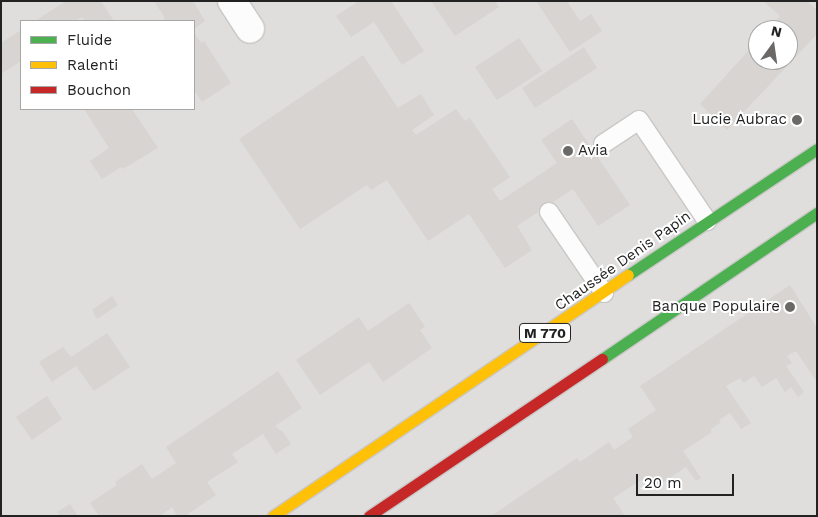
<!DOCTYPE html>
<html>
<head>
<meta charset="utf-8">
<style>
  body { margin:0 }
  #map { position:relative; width:818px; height:517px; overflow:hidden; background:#f0eeeb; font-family:"Work Sans",sans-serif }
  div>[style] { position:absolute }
  .residential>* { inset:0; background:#dfdedc }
  .building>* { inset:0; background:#d7d4d2 }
  .roads { filter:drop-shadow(1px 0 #c9c8c7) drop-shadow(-1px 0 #c9c8c7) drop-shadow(0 1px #c9c8c7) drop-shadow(0 -1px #c9c8c7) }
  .lane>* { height:18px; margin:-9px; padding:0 9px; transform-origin:9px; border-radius:9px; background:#fdfcfc }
  .street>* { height:28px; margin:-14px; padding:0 14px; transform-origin:14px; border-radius:14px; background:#fdfcfc }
  .fast>* { height:11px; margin:-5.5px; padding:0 5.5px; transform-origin:5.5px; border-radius:5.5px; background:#4caf50 }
  .slow>* { height:11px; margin:-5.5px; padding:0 5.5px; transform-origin:5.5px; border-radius:5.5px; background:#ffc107 }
  .jam>* { height:11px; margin:-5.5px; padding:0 5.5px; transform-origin:5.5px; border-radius:5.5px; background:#c62828 }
  .dots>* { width:14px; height:14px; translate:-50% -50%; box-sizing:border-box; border:2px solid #fff; border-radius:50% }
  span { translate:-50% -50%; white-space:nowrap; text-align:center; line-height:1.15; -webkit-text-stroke:4px #fff; paint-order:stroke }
  .shield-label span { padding:1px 4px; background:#fff; border:1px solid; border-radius:4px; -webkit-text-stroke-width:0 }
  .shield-label { font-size:14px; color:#222; font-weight:700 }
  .poi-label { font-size:15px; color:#222 }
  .right { translate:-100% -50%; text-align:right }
  .left { translate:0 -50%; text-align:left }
  .street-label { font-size:15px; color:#222 }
  .frame { position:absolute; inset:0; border:2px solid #222; pointer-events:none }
  .legend { position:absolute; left:20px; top:20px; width:175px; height:90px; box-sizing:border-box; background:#fff; border:1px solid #a7a7a7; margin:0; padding:6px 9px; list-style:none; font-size:15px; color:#222 }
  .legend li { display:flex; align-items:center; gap:10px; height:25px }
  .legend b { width:25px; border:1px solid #a7a7a7 }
  .north { position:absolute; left:748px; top:20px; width:50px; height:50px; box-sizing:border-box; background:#fff; border:1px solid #a7a7a7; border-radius:50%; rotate:14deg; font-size:14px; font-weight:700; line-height:20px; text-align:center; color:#222 }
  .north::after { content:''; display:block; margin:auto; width:18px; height:22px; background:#6a6968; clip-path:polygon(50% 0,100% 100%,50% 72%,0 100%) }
  .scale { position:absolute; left:636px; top:474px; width:98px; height:22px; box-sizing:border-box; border:2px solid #222; border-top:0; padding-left:6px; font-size:15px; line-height:18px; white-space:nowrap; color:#222; -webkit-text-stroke:4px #fff; paint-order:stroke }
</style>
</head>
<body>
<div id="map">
  <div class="residential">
    <div style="clip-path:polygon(evenodd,1px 1px,817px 1px,817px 516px,1px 516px,1px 1px,21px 21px,194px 21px,194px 109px,21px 109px,21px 21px,1px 1px,758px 30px,788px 30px,788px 60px,758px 60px,758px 30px)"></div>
  </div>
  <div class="building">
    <div style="clip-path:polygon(66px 1px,101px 1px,114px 21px,85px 21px,82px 17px,75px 21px,35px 21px)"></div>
    <div style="clip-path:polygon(154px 1px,193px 1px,205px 21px,194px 29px,194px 21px,161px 21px,165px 18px)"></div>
    <div style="clip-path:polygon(359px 1px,391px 1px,424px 51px,402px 65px,374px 22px,351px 37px,336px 16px)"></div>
    <div style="clip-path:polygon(431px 1px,495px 1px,499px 7px,455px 36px)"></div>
    <div style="clip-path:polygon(536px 1px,567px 1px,580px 21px,591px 14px,602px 31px,570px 52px)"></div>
    <div style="clip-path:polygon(763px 1px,807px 1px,817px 10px,817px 34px,727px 130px,700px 104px,758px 40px,758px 60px,788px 60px,788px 30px,767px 30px,780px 16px)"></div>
    <div style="clip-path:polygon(21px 30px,21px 61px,1px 74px,1px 43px)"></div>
    <div style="clip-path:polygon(194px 32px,201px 43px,204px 41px,231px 83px,202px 102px,194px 90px)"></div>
    <div style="clip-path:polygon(519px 38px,542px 71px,497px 100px,475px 67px)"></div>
    <div style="clip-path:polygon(584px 47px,597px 68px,535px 108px,522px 88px)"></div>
    <div style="clip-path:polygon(363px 55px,398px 108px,421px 94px,434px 115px,412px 130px,416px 135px,456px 109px,465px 121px,470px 118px,510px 177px,492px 189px,500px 201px,557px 163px,541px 140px,572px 119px,630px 205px,598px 226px,573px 189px,517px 226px,532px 250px,505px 268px,469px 214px,428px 241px,387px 180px,371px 190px,367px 185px,300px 229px,239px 139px)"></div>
    <div style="clip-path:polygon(84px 109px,132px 109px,158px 148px,123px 169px,121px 167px,102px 179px,90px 161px,109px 148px)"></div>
    <div style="clip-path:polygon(790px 285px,817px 328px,817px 382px,796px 351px,787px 356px,792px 363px,786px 366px,804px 392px,798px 397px,791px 387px,785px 392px,776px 378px,762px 387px,754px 376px,744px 383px,740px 378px,726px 386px,751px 423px,741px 429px,730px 413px,719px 420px,721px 422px,710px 430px,712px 432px,683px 451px,701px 478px,696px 481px,686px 467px,653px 489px,646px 477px,613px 498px,625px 516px,491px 516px,577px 458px,580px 462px,609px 442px,614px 450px,633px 437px,628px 429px,656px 410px,640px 386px)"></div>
    <div style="clip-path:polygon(112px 296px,118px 305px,97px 319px,92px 310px)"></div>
    <div style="clip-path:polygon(409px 303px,425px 327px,420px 330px,432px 348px,383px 382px,369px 362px,320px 395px,296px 360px,359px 317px,368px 331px)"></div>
    <div style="clip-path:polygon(107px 333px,130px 367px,94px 391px,76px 366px,52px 382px,39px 362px,63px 347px,71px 357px)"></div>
    <div style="clip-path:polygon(278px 371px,302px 408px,275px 426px,283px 432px,291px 444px,276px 454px,263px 434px,232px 454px,238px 462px,207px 482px,216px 495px,185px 516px,177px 516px,172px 507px,160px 516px,99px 516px,90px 503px,117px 485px,115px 482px,142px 464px,152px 479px,176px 463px,166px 447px)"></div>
    <div style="clip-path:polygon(47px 396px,62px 419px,32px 440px,16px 417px)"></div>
    <div style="clip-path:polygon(70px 504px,78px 516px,60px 516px,57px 512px)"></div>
  </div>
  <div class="roads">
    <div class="lane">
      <div style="left:603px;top:144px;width:43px;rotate:-33.7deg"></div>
      <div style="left:639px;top:120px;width:122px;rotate:56deg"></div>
      <div style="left:549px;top:212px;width:98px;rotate:55.8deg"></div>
    </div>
    <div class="street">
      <div style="left:232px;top:1px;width:33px;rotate:57deg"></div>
    </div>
    <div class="fast">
      <div style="left:628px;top:275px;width:227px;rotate:-33.7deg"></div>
      <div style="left:602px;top:359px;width:260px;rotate:-34.2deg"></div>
    </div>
    <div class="slow">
      <div style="left:273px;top:516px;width:429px;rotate:-34.2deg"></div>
    </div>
    <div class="jam">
      <div style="left:369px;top:516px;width:281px;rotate:-34deg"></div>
    </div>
  </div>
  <div class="dots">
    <div style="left:797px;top:120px;background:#6a6968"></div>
    <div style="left:568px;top:151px;background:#6a6968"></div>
    <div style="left:790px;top:307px;background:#6a6968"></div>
  </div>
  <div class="shield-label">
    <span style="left:545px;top:333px">M 770</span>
  </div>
  <div class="poi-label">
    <span class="right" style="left:787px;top:120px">Lucie Aubrac</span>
    <span class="left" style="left:578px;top:151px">Avia</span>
    <span class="right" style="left:780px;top:307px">Banque Populaire</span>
  </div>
  <div class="street-label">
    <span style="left:623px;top:261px;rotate:-35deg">Chaussée Denis Papin</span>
  </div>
  <div class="frame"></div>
  <ul class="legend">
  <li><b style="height:6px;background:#4caf50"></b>Fluide</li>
  <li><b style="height:6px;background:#ffc107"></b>Ralenti</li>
  <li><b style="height:6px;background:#c62828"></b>Bouchon</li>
  </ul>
  <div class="north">N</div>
  <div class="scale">20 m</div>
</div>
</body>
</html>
